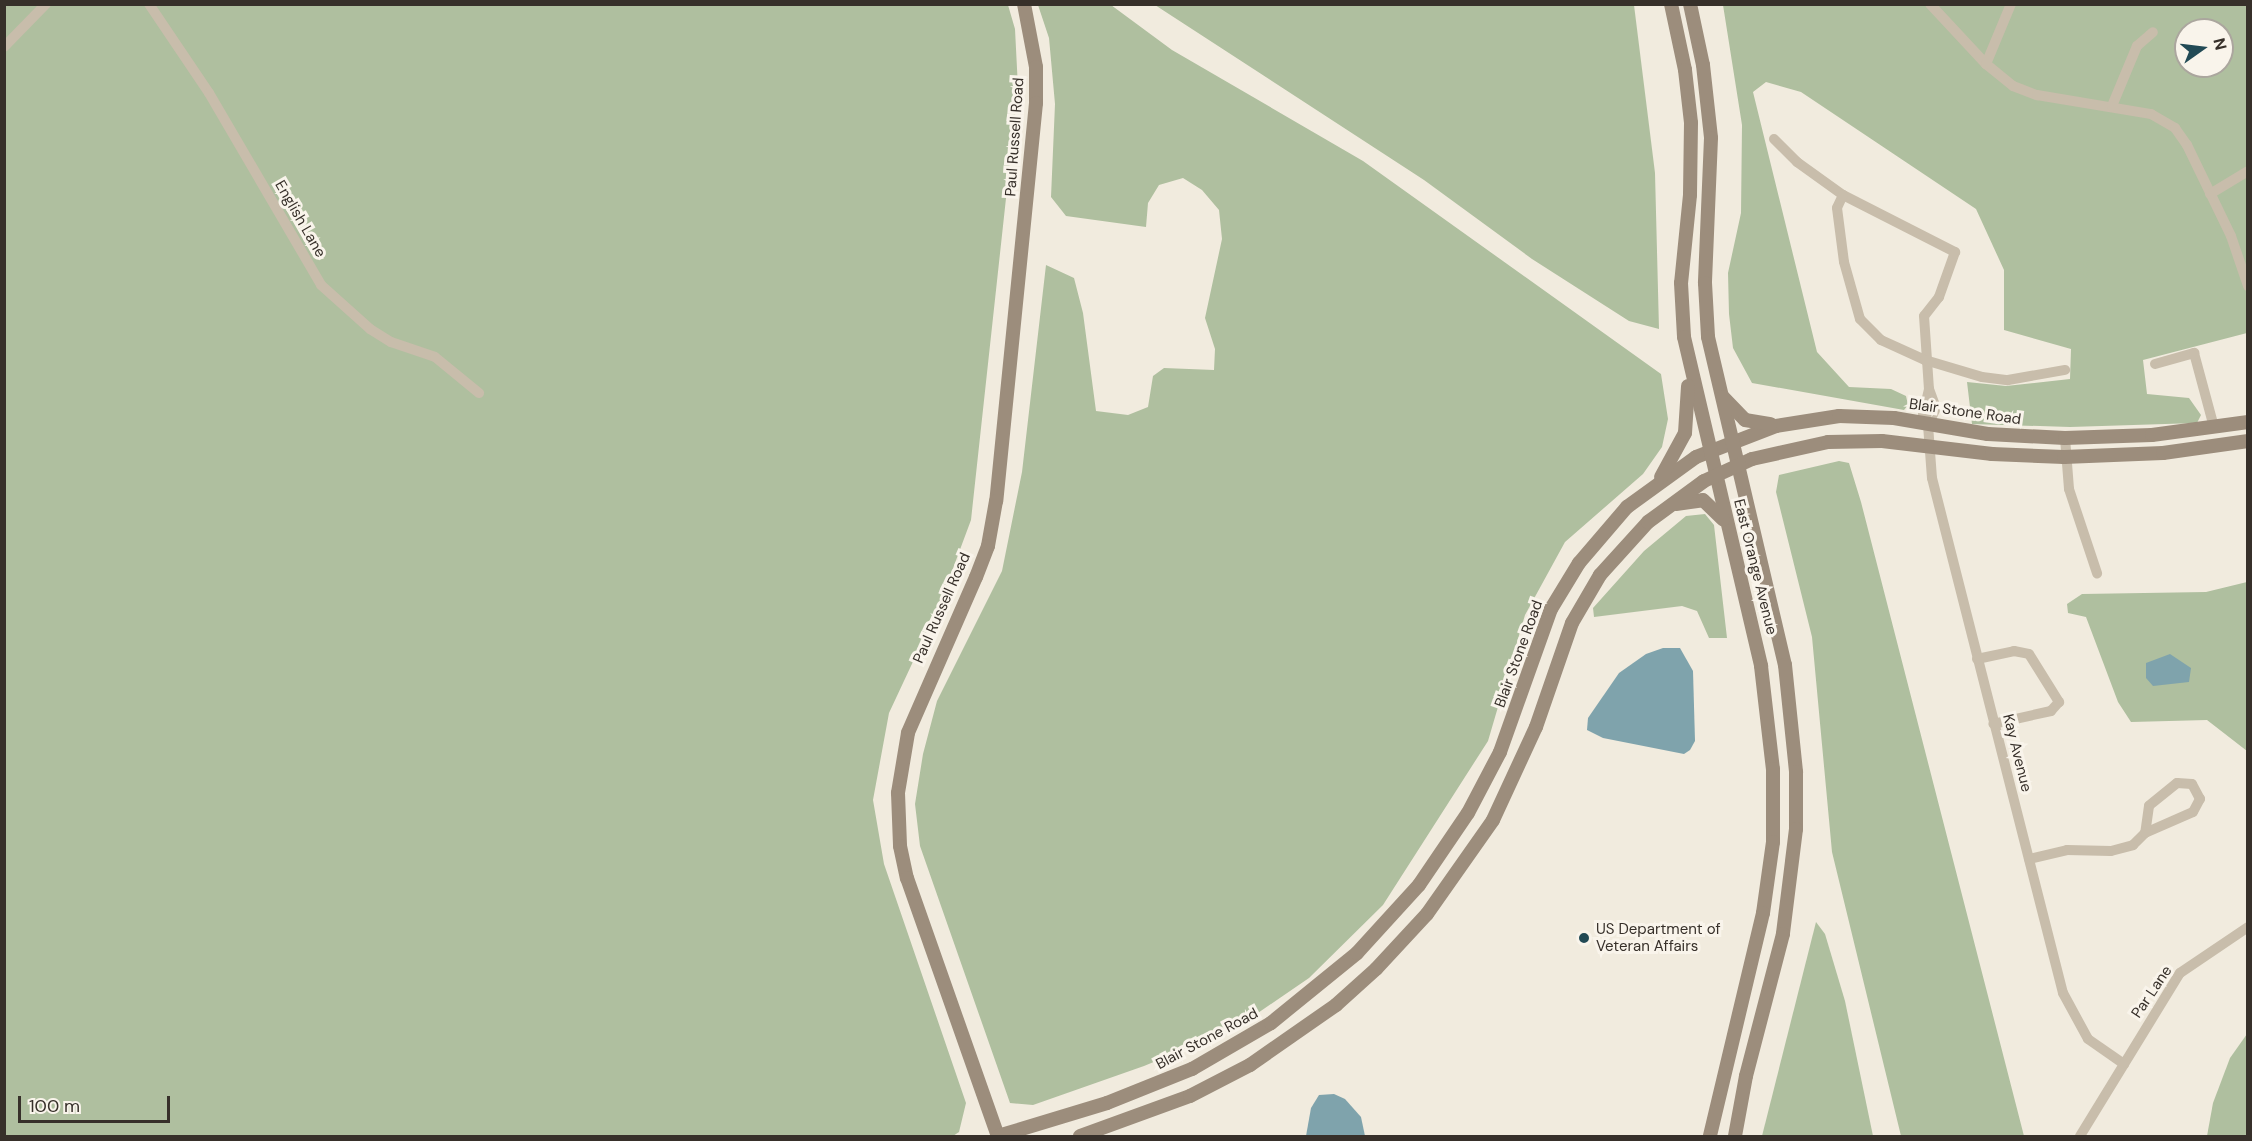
<!DOCTYPE html>
<html>
<head>
<meta charset="utf-8">
<style>
  body { margin:0 }
  #map { position:relative; width:2252px; height:1141px; overflow:hidden; background:#f1ebde; font-family:"DM Sans",sans-serif }
  div>[style] { position:absolute }
  .green>* { inset:0; background:#afbf9f }
  .water>* { inset:0; background:#7fa3ac }
  .street>* { height:10px; margin:-5px; padding:0 5px; transform-origin:5px; border-radius:5px; background:#c8bdab }
  .secondary>* { height:14px; margin:-7px; padding:0 7px; transform-origin:7px; border-radius:7px; background:#9c8d7c }
  .dots>* { width:16px; height:16px; translate:-50% -50%; box-sizing:border-box; border:3px solid #f9f4eb; border-radius:50% }
  span { translate:-50% -50%; white-space:nowrap; text-align:center; line-height:1.15; -webkit-text-stroke:6px #f9f4eb; paint-order:stroke }
  .street-label { font-size:15px; color:#37302a }
  .poi-label { font-size:15px; color:#37302a }
  .left { translate:0 -50%; text-align:left }
  .frame { position:absolute; inset:0; border:6px solid #37302a; pointer-events:none }
  .north { position:absolute; left:2174px; top:18px; width:60px; height:60px; box-sizing:border-box; background:#f9f4eb; border:2px solid #aba69e; border-radius:50%; rotate:76deg; font-size:16px; font-weight:700; line-height:24px; text-align:center; color:#37302a }
  .north::after { content:''; display:block; margin:auto; width:21px; height:27px; background:#224a55; clip-path:polygon(50% 0,100% 100%,50% 72%,0 100%) }
  .scale { position:absolute; left:18px; top:1096px; width:152px; height:27px; box-sizing:border-box; border:3px solid #37302a; border-top:0; padding-left:8px; font-size:18px; line-height:21px; white-space:nowrap; color:#37302a; -webkit-text-stroke:4px #f9f4eb; paint-order:stroke }
</style>
</head>
<body>
<div id="map">
  <div class="green">
    <div style="clip-path:polygon(5px 5px,1008px 5px,1015px 29px,1018px 88px,971px 520px,939px 606px,889px 713px,873px 800px,884px 864px,966px 1103px,959px 1132px,953px 1136px,5px 1136px)"></div>
    <div style="clip-path:polygon(1038px 5px,1111px 5px,1172px 50px,1363px 161px,1661px 374px,1668px 419px,1662px 447px,1643px 474px,1565px 542px,1525px 615px,1488px 741px,1383px 905px,1309px 978px,1236px 1028px,1144px 1066px,1033px 1105px,1010px 1103px,920px 846px,915px 804px,923px 754px,937px 701px,1002px 571px,1022px 472px,1046px 265px,1074px 278px,1083px 313px,1096px 411px,1128px 415px,1148px 407px,1153px 376px,1164px 368px,1214px 370px,1215px 349px,1205px 318px,1222px 239px,1219px 210px,1202px 190px,1183px 178px,1159px 185px,1148px 203px,1146px 227px,1066px 216px,1051px 197px,1055px 104px,1049px 38px)"></div>
    <div style="clip-path:polygon(1155px 5px,1634px 5px,1655px 173px,1659px 329px,1629px 321px,1532px 259px,1424px 180px)"></div>
    <div style="clip-path:polygon(evenodd,1723px 5px,2247px 5px,2247px 333px,2143px 360px,2147px 394px,2189px 398px,2201px 415px,2197px 423px,2070px 427px,1972px 424px,1967px 382px,2006px 386px,2070px 379px,2071px 349px,2004px 330px,2004px 270px,1976px 209px,1801px 92px,1766px 82px,1753px 92px,1817px 352px,1849px 387px,1891px 389px,1906px 396px,1908px 405px,1904px 410px,1752px 383px,1733px 348px,1729px 314px,1728px 273px,1741px 213px,1742px 125px,1723px 5px,2186px 30px,2222px 30px,2222px 66px,2186px 66px,2186px 30px)"></div>
    <div style="clip-path:polygon(1839px 461px,1849px 463px,1861px 502px,2024px 1136px,1901px 1136px,1832px 852px,1812px 637px,1776px 492px,1779px 475px)"></div>
    <div style="clip-path:polygon(1705px 514px,1714px 525px,1727px 638px,1709px 638px,1697px 611px,1682px 606px,1594px 617px,1593px 608px,1644px 551px,1686px 516px)"></div>
    <div style="clip-path:polygon(2247px 582px,2247px 751px,2207px 720px,2131px 722px,2118px 702px,2086px 617px,2068px 613px,2067px 604px,2082px 594px,2206px 592px)"></div>
    <div style="clip-path:polygon(1816px 922px,1825px 934px,1845px 1001px,1873px 1136px,1762px 1136px)"></div>
    <div style="clip-path:polygon(2247px 1034px,2247px 1136px,2207px 1136px,2213px 1103px,2230px 1058px)"></div>
  </div>
  <div class="water">
    <div style="clip-path:polygon(1663px 648px,1680px 648px,1693px 671px,1695px 741px,1690px 750px,1684px 754px,1603px 738px,1587px 730px,1588px 718px,1619px 673px,1646px 654px)"></div>
    <div style="clip-path:polygon(2170px 654px,2191px 668px,2189px 682px,2153px 686px,2146px 678px,2146px 663px)"></div>
    <div style="clip-path:polygon(1334px 1094px,1345px 1099px,1361px 1117px,1365px 1136px,1306px 1136px,1311px 1108px,1319px 1095px)"></div>
  </div>
  <div class="street">
    <div style="left:149px;top:4px;width:107px;rotate:56deg"></div>
    <div style="left:209px;top:93px;width:222px;rotate:59.7deg"></div>
    <div style="left:321px;top:285px;width:66px;rotate:41.9deg"></div>
    <div style="left:370px;top:329px;width:25px;rotate:32deg"></div>
    <div style="left:391px;top:342px;width:46px;rotate:18.8deg"></div>
    <div style="left:435px;top:357px;width:57px;rotate:39.3deg"></div>
    <div style="left:1930px;top:4px;width:82px;rotate:47deg"></div>
    <div style="left:1986px;top:64px;width:35px;rotate:39deg"></div>
    <div style="left:2013px;top:86px;width:26px;rotate:21deg"></div>
    <div style="left:2037px;top:95px;width:116px;rotate:9.5deg"></div>
    <div style="left:2151px;top:114px;width:28px;rotate:30deg"></div>
    <div style="left:2175px;top:128px;width:21px;rotate:55deg"></div>
    <div style="left:2187px;top:145px;width:101px;rotate:64.2deg"></div>
    <div style="left:2231px;top:236px;width:53px;rotate:71.2deg"></div>
    <div style="left:4px;top:47px;width:60px;rotate:-45.7deg"></div>
    <div style="left:1986px;top:64px;width:65px;rotate:-67.4deg"></div>
    <div style="left:2112px;top:106px;width:65px;rotate:-67.4deg"></div>
    <div style="left:2137px;top:46px;width:21px;rotate:-41deg"></div>
    <div style="left:1774px;top:139px;width:33px;rotate:45deg"></div>
    <div style="left:1797px;top:162px;width:57px;rotate:35.7deg"></div>
    <div style="left:1843px;top:195px;width:126px;rotate:27deg"></div>
    <div style="left:1955px;top:252px;width:48px;rotate:109.6deg"></div>
    <div style="left:1939px;top:297px;width:24px;rotate:128deg"></div>
    <div style="left:1924px;top:316px;width:73px;rotate:86.1deg"></div>
    <div style="left:1929px;top:389px;width:20px;rotate:70deg"></div>
    <div style="left:1936px;top:408px;width:19px;rotate:115deg"></div>
    <div style="left:2210px;top:194px;width:44px;rotate:-31.2deg"></div>
    <div style="left:1843px;top:195px;width:14px;rotate:115deg"></div>
    <div style="left:1837px;top:208px;width:54px;rotate:82.6deg"></div>
    <div style="left:1844px;top:262px;width:59px;rotate:74.3deg"></div>
    <div style="left:1860px;top:319px;width:30px;rotate:45deg"></div>
    <div style="left:1881px;top:340px;width:48px;rotate:24.4deg"></div>
    <div style="left:1925px;top:360px;width:59px;rotate:16.6deg"></div>
    <div style="left:1982px;top:377px;width:26px;rotate:7deg"></div>
    <div style="left:2008px;top:380px;width:58px;rotate:-10deg"></div>
    <div style="left:2155px;top:364px;width:41px;rotate:-15.8deg"></div>
    <div style="left:2194px;top:353px;width:77px;rotate:74.9deg"></div>
    <div style="left:1929px;top:389px;width:27px;rotate:103deg"></div>
    <div style="left:1923px;top:415px;width:11px;rotate:63deg"></div>
    <div style="left:1928px;top:425px;width:53px;rotate:85.7deg"></div>
    <div style="left:1932px;top:478px;width:531px;rotate:75.73deg"></div>
    <div style="left:2063px;top:993px;width:52px;rotate:61.5deg"></div>
    <div style="left:2088px;top:1039px;width:44px;rotate:34.8deg"></div>
    <div style="left:2065px;top:438px;width:51px;rotate:85.5deg"></div>
    <div style="left:2069px;top:489px;width:89px;rotate:71.6deg"></div>
    <div style="left:1977px;top:659px;width:38px;rotate:-12deg"></div>
    <div style="left:2014px;top:651px;width:15px;rotate:11deg"></div>
    <div style="left:2029px;top:654px;width:57px;rotate:58deg"></div>
    <div style="left:2059px;top:702px;width:12px;rotate:132deg"></div>
    <div style="left:2051px;top:711px;width:59px;rotate:167.4deg"></div>
    <div style="left:2029px;top:859px;width:39px;rotate:-13deg"></div>
    <div style="left:2067px;top:850px;width:44px;rotate:1.3deg"></div>
    <div style="left:2111px;top:851px;width:23px;rotate:-15deg"></div>
    <div style="left:2133px;top:845px;width:17px;rotate:-45deg"></div>
    <div style="left:2145px;top:833px;width:52px;rotate:-23.6deg"></div>
    <div style="left:2193px;top:812px;width:15px;rotate:-62deg"></div>
    <div style="left:2200px;top:799px;width:17px;rotate:-118deg"></div>
    <div style="left:2192px;top:784px;width:15px;rotate:-176deg"></div>
    <div style="left:2177px;top:783px;width:36px;rotate:141deg"></div>
    <div style="left:2149px;top:806px;width:27px;rotate:98deg"></div>
    <div style="left:2080px;top:1136px;width:191px;rotate:-58.5deg"></div>
    <div style="left:2180px;top:973px;width:82px;rotate:-34.1deg"></div>
  </div>
  <div class="secondary">
    <div style="left:1024px;top:4px;width:64px;rotate:79.2deg"></div>
    <div style="left:1036px;top:67px;width:36px;rotate:90deg"></div>
    <div style="left:1036px;top:103px;width:400px;rotate:95.7deg"></div>
    <div style="left:996px;top:501px;width:46px;rotate:100.1deg"></div>
    <div style="left:988px;top:546px;width:33px;rotate:111deg"></div>
    <div style="left:976px;top:577px;width:170px;rotate:113.6deg"></div>
    <div style="left:908px;top:733px;width:61px;rotate:99.5deg"></div>
    <div style="left:898px;top:793px;width:53px;rotate:87.8deg"></div>
    <div style="left:900px;top:846px;width:33px;rotate:78deg"></div>
    <div style="left:907px;top:878px;width:274px;rotate:70.6deg"></div>
    <div style="left:998px;top:1136px;width:114px;rotate:-16.8deg"></div>
    <div style="left:1107px;top:1103px;width:92px;rotate:-21.8deg"></div>
    <div style="left:1192px;top:1069px;width:91px;rotate:-30.2deg"></div>
    <div style="left:1271px;top:1023px;width:111px;rotate:-39.1deg"></div>
    <div style="left:1357px;top:953px;width:92px;rotate:-47.6deg"></div>
    <div style="left:1419px;top:885px;width:87px;rotate:-55.8deg"></div>
    <div style="left:1468px;top:813px;width:69px;rotate:-62.3deg"></div>
    <div style="left:1500px;top:752px;width:152px;rotate:-70.4deg"></div>
    <div style="left:1551px;top:609px;width:54px;rotate:-58.7deg"></div>
    <div style="left:1579px;top:563px;width:74px;rotate:-49.4deg"></div>
    <div style="left:1627px;top:507px;width:85px;rotate:-35.9deg"></div>
    <div style="left:1696px;top:457px;width:86px;rotate:-21.2deg"></div>
    <div style="left:1776px;top:426px;width:64px;rotate:-9deg"></div>
    <div style="left:1839px;top:416px;width:55px;rotate:2.1deg"></div>
    <div style="left:1894px;top:418px;width:95px;rotate:9.7deg"></div>
    <div style="left:1988px;top:434px;width:77px;rotate:3deg"></div>
    <div style="left:2065px;top:438px;width:87px;rotate:-2deg"></div>
    <div style="left:2152px;top:435px;width:97px;rotate:-7.7deg"></div>
    <div style="left:1671px;top:4px;width:67px;rotate:78deg"></div>
    <div style="left:1685px;top:70px;width:53px;rotate:83.5deg"></div>
    <div style="left:1691px;top:123px;width:72px;rotate:90.8deg"></div>
    <div style="left:1690px;top:195px;width:88px;rotate:95.8deg"></div>
    <div style="left:1681px;top:283px;width:54px;rotate:86.8deg"></div>
    <div style="left:1684px;top:337px;width:338px;rotate:76.8deg"></div>
    <div style="left:1761px;top:666px;width:104px;rotate:83.4deg"></div>
    <div style="left:1773px;top:769px;width:73px;rotate:90deg"></div>
    <div style="left:1773px;top:842px;width:72px;rotate:98deg"></div>
    <div style="left:1763px;top:913px;width:229px;rotate:103.4deg"></div>
    <div style="left:1690px;top:4px;width:62px;rotate:78deg"></div>
    <div style="left:1703px;top:65px;width:73px;rotate:83.7deg"></div>
    <div style="left:1711px;top:138px;width:145px;rotate:92.4deg"></div>
    <div style="left:1705px;top:283px;width:54px;rotate:86.8deg"></div>
    <div style="left:1708px;top:337px;width:337px;rotate:76.8deg"></div>
    <div style="left:1785px;top:665px;width:108px;rotate:84.1deg"></div>
    <div style="left:1796px;top:772px;width:57px;rotate:90deg"></div>
    <div style="left:1796px;top:829px;width:106px;rotate:97.1deg"></div>
    <div style="left:1783px;top:934px;width:147px;rotate:104.6deg"></div>
    <div style="left:1746px;top:1076px;width:61px;rotate:100.4deg"></div>
    <div style="left:1723px;top:397px;width:32px;rotate:46deg"></div>
    <div style="left:1745px;top:420px;width:26px;rotate:9deg"></div>
    <div style="left:1661px;top:477px;width:50px;rotate:-61.4deg"></div>
    <div style="left:1685px;top:433px;width:47px;rotate:-86.3deg"></div>
    <div style="left:1676px;top:504px;width:27px;rotate:-8deg"></div>
    <div style="left:1703px;top:500px;width:28px;rotate:44deg"></div>
    <div style="left:1080px;top:1136px;width:117px;rotate:-20deg"></div>
    <div style="left:1190px;top:1096px;width:68px;rotate:-27.3deg"></div>
    <div style="left:1250px;top:1065px;width:105px;rotate:-34.9deg"></div>
    <div style="left:1336px;top:1005px;width:54px;rotate:-42deg"></div>
    <div style="left:1376px;top:969px;width:75px;rotate:-47.2deg"></div>
    <div style="left:1427px;top:914px;width:115px;rotate:-54.9deg"></div>
    <div style="left:1493px;top:820px;width:102px;rotate:-65.2deg"></div>
    <div style="left:1536px;top:727px;width:110px;rotate:-70.9deg"></div>
    <div style="left:1572px;top:623px;width:56px;rotate:-59.7deg"></div>
    <div style="left:1600px;top:575px;width:72px;rotate:-47.8deg"></div>
    <div style="left:1648px;top:522px;width:69px;rotate:-36.2deg"></div>
    <div style="left:1704px;top:481px;width:53px;rotate:-24.6deg"></div>
    <div style="left:1752px;top:459px;width:78px;rotate:-12.6deg"></div>
    <div style="left:1828px;top:442px;width:54px;rotate:-1.1deg"></div>
    <div style="left:1882px;top:441px;width:111px;rotate:6.7deg"></div>
    <div style="left:1992px;top:454px;width:72px;rotate:2.4deg"></div>
    <div style="left:2064px;top:457px;width:99px;rotate:-2.3deg"></div>
    <div style="left:2163px;top:453px;width:86px;rotate:-8deg"></div>
  </div>
  <div class="dots">
    <div style="left:1584px;top:938px;background:#224a55"></div>
  </div>
  <div class="street-label">
    <span style="left:1015px;top:137px;rotate:-86deg">Paul Russell Road</span>
    <span style="left:300px;top:219px;rotate:60deg">English Lane</span>
    <span style="left:1965px;top:412px;rotate:8deg">Blair Stone Road</span>
    <span style="left:1755px;top:567px;rotate:76deg">East Orange Avenue</span>
    <span style="left:942px;top:608px;rotate:-66deg">Paul Russell Road</span>
    <span style="left:1519px;top:654px;rotate:-70deg">Blair Stone Road</span>
    <span style="left:2017px;top:753px;rotate:76deg">Kay Avenue</span>
    <span style="left:2152px;top:992px;rotate:-56deg">Par Lane</span>
    <span style="left:1207px;top:1039px;rotate:-28deg">Blair Stone Road</span>
  </div>
  <div class="poi-label">
    <span class="left" style="left:1596px;top:938px">US Department of<br>Veteran Affairs</span>
  </div>
  <div class="frame"></div>
  <div class="north">N</div>
  <div class="scale">100 m</div>
</div>
</body>
</html>
